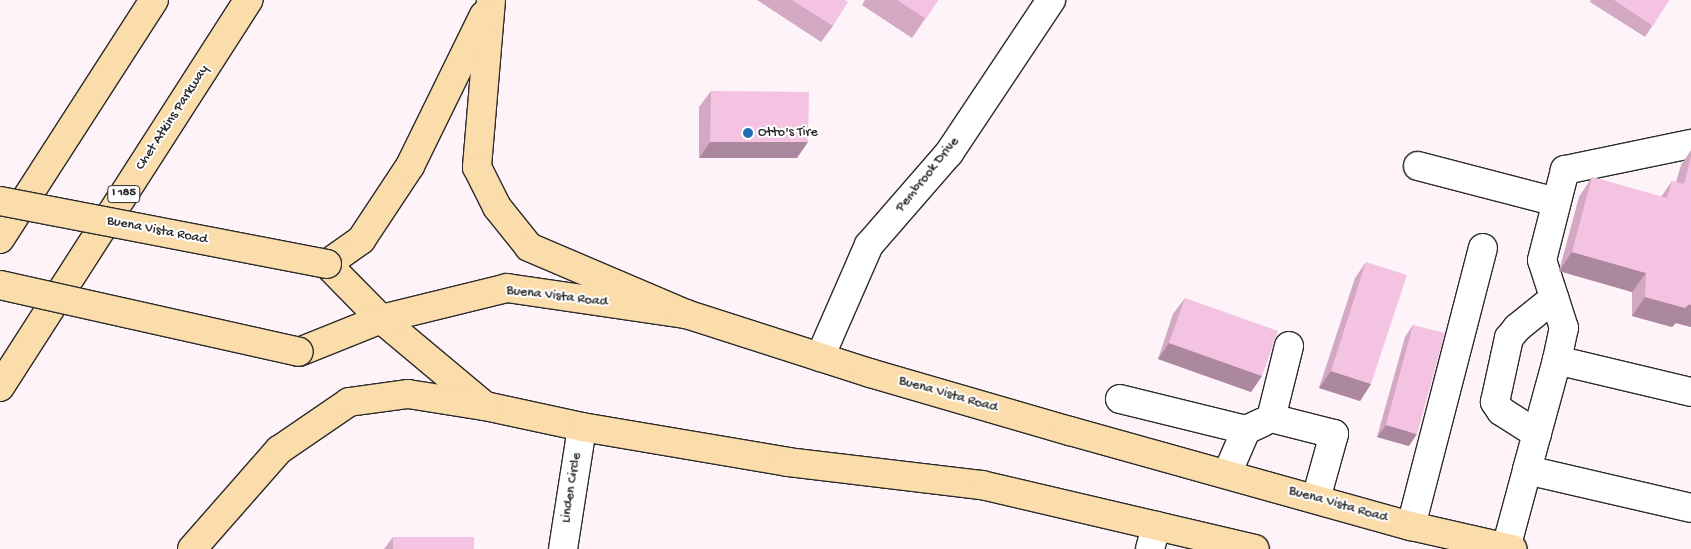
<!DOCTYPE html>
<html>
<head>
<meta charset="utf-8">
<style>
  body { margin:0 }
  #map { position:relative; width:1691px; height:549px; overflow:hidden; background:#fdf3f9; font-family:"Gochi Hand",sans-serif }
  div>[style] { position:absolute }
  .roads { filter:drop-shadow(1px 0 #2b2b2b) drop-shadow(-1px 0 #2b2b2b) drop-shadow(0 1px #2b2b2b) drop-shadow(0 -1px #2b2b2b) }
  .minor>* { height:28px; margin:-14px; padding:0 14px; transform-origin:14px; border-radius:14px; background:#fff }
  .major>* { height:28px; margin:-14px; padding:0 14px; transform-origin:14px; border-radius:14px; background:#faddab }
  .highway>* { height:28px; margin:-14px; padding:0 14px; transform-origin:14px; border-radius:14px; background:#faddab }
  .bridges { filter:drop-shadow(1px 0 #2b2b2b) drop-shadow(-1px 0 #2b2b2b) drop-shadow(0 1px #2b2b2b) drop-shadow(0 -1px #2b2b2b) }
  .major-bridge>* { height:28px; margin:-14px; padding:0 14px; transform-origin:14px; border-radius:14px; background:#faddab }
  .wall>* { inset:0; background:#d3a8c2 }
  .shaded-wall>* { inset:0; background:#ac889e }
  .building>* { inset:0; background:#f5c3e2 }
  .dots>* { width:14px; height:14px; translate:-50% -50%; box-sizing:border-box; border:2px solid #fff; border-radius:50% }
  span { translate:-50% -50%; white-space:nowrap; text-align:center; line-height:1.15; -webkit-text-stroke:4px #fff; paint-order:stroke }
  .shield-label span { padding:1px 4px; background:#fff; border:1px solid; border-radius:4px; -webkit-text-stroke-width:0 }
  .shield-label { font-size:12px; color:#2b2b2b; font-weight:700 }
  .street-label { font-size:14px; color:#2b2b2b }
  .poi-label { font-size:14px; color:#2b2b2b }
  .left { translate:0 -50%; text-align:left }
</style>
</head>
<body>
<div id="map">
  <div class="roads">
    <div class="minor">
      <div style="left:1418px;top:166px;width:143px;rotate:14.6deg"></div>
      <div style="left:1289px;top:346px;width:74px;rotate:104deg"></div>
      <div style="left:1271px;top:418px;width:65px;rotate:14.3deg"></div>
      <div style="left:1334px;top:434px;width:67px;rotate:105.5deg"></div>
      <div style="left:820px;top:357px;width:122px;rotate:-66.4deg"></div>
      <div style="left:869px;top:245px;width:122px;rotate:-49deg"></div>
      <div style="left:949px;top:153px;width:184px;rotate:-56.3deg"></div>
      <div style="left:1557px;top:360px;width:33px;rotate:-78deg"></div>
      <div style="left:1564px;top:328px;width:71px;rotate:-107.9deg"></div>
      <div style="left:1542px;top:260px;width:93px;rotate:-75.7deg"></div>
      <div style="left:1565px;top:170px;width:129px;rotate:-11.7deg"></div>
      <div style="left:1691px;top:392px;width:138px;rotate:-166.6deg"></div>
      <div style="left:1557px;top:360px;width:114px;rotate:105.3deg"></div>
      <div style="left:1527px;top:470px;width:168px;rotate:13deg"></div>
      <div style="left:1120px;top:399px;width:130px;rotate:13.8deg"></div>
      <div style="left:1537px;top:434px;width:43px;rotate:-147.4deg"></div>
      <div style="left:1501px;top:411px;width:11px;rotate:-124deg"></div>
      <div style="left:1495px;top:402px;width:66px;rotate:-77.7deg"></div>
      <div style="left:1509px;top:338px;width:13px;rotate:-51deg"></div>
      <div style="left:1517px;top:328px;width:48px;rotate:-39deg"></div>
      <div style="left:1227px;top:474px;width:48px;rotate:-66.6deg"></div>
      <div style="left:1246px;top:430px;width:19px;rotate:-25deg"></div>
      <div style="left:1411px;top:526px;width:287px;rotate:-75.5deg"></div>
      <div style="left:1506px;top:548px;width:81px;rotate:-74.9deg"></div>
      <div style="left:563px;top:549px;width:123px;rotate:-81.1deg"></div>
      <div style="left:1150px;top:549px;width:24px;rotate:-75deg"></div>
    </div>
    <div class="major">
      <div style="left:327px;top:264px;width:77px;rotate:45.5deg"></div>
      <div style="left:381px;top:319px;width:136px;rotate:39.9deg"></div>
      <div style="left:485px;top:406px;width:99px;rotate:12.2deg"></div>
      <div style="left:582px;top:427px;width:209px;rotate:9.6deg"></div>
      <div style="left:788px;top:462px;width:195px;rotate:6.8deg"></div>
      <div style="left:982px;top:485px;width:280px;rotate:13.2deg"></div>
      <div style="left:299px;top:352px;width:88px;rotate:-21.9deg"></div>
      <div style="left:381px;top:319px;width:130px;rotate:-13.8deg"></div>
      <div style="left:507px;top:288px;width:181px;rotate:8.3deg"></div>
      <div style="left:686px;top:314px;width:193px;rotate:17.8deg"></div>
      <div style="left:870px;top:373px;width:208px;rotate:16.2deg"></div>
      <div style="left:1070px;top:431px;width:354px;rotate:15.6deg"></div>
      <div style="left:1411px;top:526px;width:104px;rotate:12.8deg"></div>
    </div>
    <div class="highway">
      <div style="left:491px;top:0;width:168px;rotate:94.8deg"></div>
      <div style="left:477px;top:167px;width:45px;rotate:63.4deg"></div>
      <div style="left:497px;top:207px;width:51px;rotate:51.3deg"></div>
      <div style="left:529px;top:247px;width:171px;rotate:23.1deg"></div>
      <div style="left:0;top:239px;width:284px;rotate:-57.2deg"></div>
      <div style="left:327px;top:264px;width:42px;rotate:-35.2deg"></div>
      <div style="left:361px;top:240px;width:89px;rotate:-56.5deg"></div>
      <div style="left:410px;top:166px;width:168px;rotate:-63.9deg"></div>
      <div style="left:0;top:387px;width:460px;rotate:-57.3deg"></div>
      <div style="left:192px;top:549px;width:132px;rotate:-48.7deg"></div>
      <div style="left:279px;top:450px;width:85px;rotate:-34.4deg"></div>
      <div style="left:349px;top:402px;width:60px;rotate:-7.7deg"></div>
      <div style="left:408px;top:394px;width:78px;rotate:8.9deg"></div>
    </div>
  </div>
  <div class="bridges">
    <div class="major-bridge">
      <div style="left:0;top:201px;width:333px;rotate:10.9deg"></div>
      <div style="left:0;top:285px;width:306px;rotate:12.6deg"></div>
    </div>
  </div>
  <div class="wall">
    <div style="clip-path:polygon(757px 0,845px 0,833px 26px,821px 42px)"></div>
    <div style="clip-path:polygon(865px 0,938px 0,912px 38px,862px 5px)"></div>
    <div style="clip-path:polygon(1591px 0,1669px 0,1645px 37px,1590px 2px)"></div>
    <div style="clip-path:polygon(711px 91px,797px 158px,699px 158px,699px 107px)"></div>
    <div style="clip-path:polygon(1691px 150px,1691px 327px,1676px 323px,1672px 327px,1632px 316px,1632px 292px,1559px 271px,1579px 197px,1592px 177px,1661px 197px,1672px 181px,1676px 182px,1681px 165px)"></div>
    <div style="clip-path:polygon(1366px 262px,1371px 384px,1360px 401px,1319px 388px,1355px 278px)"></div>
    <div style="clip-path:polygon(1185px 298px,1262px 376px,1251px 392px,1158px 359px,1173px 314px)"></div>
    <div style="clip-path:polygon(1413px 325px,1409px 446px,1377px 437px,1405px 337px)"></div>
    <div style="clip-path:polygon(393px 537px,474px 549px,384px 549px)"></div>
  </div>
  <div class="shaded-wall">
    <div style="clip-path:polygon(710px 142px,808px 142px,797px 158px,699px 158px)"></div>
    <div style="clip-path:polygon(1572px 252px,1646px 273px,1632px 292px,1559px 271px)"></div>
    <div style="clip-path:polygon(1645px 297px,1691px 305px,1691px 327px,1676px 323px,1672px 327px,1632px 316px)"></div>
    <div style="clip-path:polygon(1169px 343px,1262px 376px,1251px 392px,1158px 359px)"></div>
    <div style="clip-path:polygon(1331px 371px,1371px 384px,1360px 401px,1319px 388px)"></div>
    <div style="clip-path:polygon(1386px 425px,1417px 434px,1409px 446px,1377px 437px)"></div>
  </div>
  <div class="building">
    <div style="clip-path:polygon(792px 0,845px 0,848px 2px,833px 26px)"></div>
    <div style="clip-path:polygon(897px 0,938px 0,926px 19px)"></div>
    <div style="clip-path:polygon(1614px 0,1669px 0,1653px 26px)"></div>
    <div style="clip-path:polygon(711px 91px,809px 92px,808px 142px,710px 142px)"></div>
    <div style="clip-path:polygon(1691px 157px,1691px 305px,1689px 304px,1685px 308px,1645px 297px,1646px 273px,1572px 252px,1592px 177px,1667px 198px,1672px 181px,1684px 184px)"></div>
    <div style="clip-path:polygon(1366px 262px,1407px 275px,1371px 384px,1331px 371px)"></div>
    <div style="clip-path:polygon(1185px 298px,1278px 331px,1262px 376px,1169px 343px)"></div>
    <div style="clip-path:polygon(1413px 325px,1445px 333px,1417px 434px,1386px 425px)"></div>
    <div style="clip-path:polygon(393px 537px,474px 537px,474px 549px,393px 549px)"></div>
  </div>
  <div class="dots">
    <div style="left:748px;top:133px;background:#1f6fb2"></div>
  </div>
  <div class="shield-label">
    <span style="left:124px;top:194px">I 185</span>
  </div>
  <div class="street-label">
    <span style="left:173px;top:118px;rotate:-57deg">Chet Atkins Parkway</span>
    <span style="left:928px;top:175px;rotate:-51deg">Pembrook Drive</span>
    <span style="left:157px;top:231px;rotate:11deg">Buena Vista Road</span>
    <span style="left:557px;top:297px;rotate:7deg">Buena Vista Road</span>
    <span style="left:948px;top:395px;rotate:16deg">Buena Vista Road</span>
    <span style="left:572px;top:488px;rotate:-81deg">Linden Circle</span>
    <span style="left:1338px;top:505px;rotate:16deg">Buena Vista Road</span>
  </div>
  <div class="poi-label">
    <span class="left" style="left:758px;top:133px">Otto's Tire</span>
  </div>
</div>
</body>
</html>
